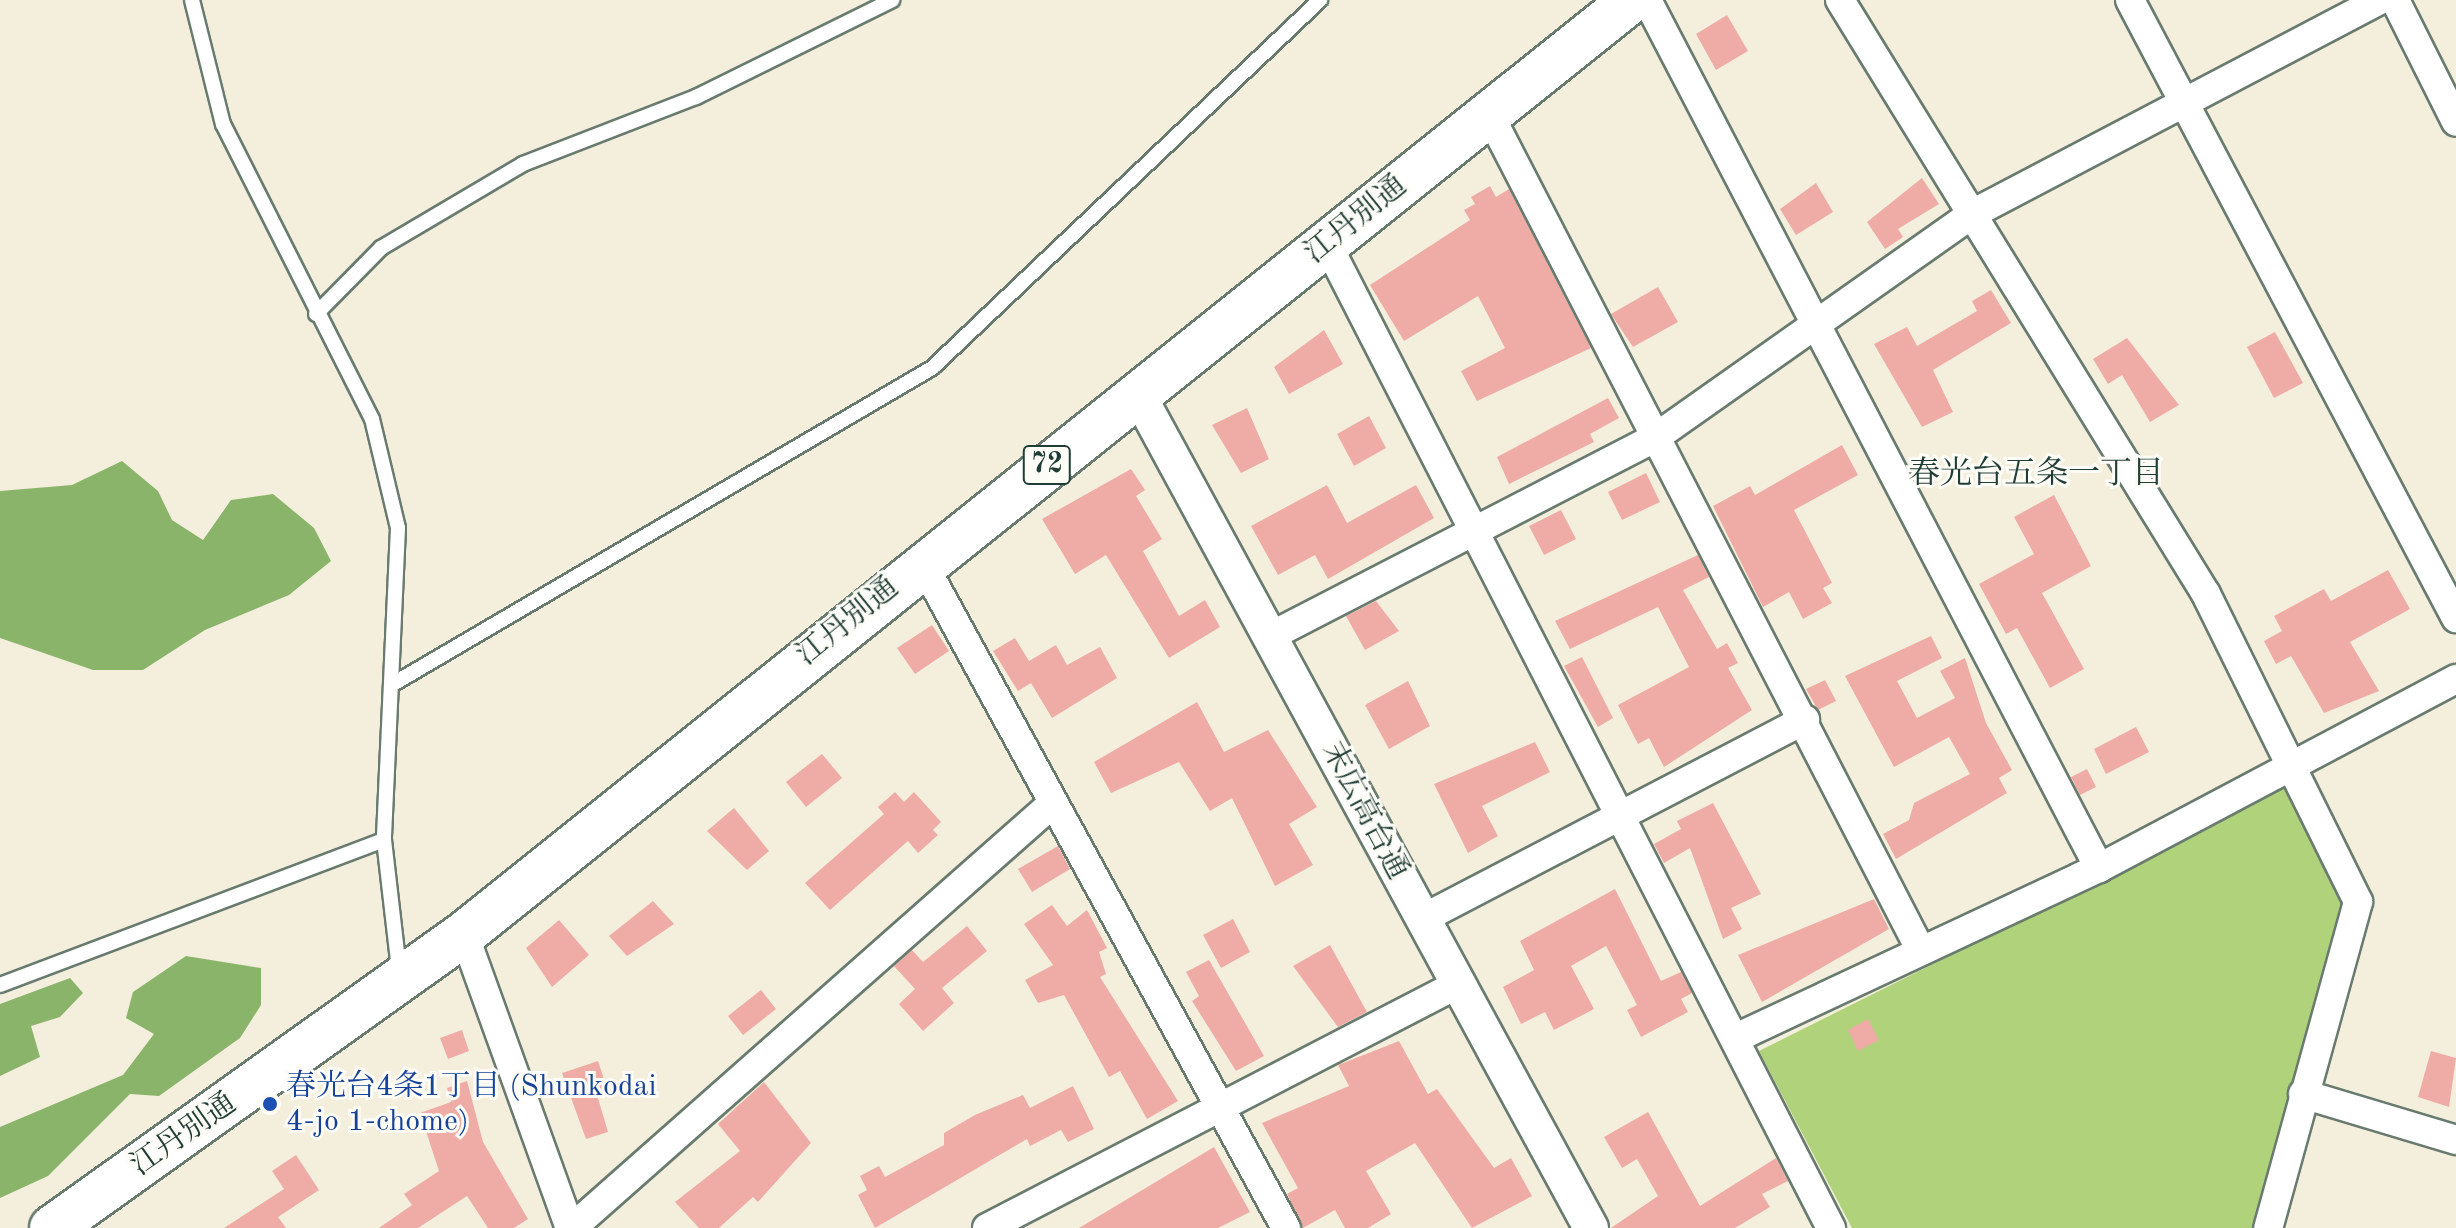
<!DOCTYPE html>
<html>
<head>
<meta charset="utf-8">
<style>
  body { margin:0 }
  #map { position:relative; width:2456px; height:1228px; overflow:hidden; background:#f3efdc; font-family:"Old Standard TT","Noto Serif JP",serif }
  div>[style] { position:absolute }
  .green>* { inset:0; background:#afd27b }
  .forest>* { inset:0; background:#8bb46b }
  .building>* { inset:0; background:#efaca6 }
  .roads { filter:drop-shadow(2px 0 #697b6f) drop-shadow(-2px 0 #697b6f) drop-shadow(0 2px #697b6f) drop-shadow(0 -2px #697b6f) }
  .service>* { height:14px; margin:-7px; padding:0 7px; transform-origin:7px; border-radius:7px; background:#fff }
  .minor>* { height:28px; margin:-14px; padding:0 14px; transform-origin:14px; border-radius:14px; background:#fff }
  .tertiary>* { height:34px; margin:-17px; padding:0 17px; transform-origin:17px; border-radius:17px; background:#fff }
  .primary>* { height:44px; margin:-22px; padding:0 22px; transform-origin:22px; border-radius:22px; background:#fff }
  .dots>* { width:22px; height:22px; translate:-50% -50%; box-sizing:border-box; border:4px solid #fdfcf7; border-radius:50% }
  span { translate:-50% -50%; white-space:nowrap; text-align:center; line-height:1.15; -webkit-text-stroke:6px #fdfcf7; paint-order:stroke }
  .shield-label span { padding:2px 6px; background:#fdfcf7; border:2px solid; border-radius:6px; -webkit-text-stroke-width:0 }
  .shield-label { font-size:28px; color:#1f3d34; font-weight:700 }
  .street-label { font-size:30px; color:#1f3d34 }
  .transit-label { font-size:30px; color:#164399 }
  .left { translate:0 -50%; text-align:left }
  .neighbourhood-label { font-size:32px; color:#1f3d34 }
</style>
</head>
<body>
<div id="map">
  <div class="green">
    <div style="clip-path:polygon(2289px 786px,2343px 897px,2257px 1228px,1852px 1228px,1759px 1051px)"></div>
  </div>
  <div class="forest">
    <div style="clip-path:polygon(122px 461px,158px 491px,172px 520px,203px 540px,231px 500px,273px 494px,314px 528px,331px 561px,289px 595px,205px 630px,143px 670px,93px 670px,0 638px,0 491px,72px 485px)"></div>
    <div style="clip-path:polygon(186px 956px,261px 968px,261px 1005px,240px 1038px,159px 1096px,130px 1094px,48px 1176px,0 1198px,0 1127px,123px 1075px,154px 1034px,126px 1018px,133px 992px)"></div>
    <div style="clip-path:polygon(70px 978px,83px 993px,60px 1017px,31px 1026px,40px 1057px,0 1076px,0 1004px)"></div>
  </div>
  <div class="building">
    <div style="clip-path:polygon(1727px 15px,1748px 51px,1716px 70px,1696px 34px)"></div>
    <div style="clip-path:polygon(1922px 178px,1939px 204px,1898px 229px,1903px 237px,1885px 249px,1867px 222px)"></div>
    <div style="clip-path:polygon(1816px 183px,1833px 212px,1796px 235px,1780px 209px)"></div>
    <div style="clip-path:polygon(1490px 186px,1496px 197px,1509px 189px,1591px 348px,1477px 401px,1461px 371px,1505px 348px,1478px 296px,1404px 341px,1370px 285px,1470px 220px,1464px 210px,1475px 204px,1471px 197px)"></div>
    <div style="clip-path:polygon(1658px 287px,1678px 322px,1633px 347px,1611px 314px)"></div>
    <div style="clip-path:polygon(1991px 290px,2011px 323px,1933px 370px,1953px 412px,1922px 427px,1874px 344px,1907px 327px,1917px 346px,1977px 311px,1972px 301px)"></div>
    <div style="clip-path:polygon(1324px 330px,1343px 364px,1289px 394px,1274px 367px)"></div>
    <div style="clip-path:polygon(2275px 332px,2303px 383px,2274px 398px,2247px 347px)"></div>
    <div style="clip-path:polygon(2127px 338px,2179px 405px,2150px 422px,2122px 375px,2108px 384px,2093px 359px)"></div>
    <div style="clip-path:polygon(1608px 398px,1619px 418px,1590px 434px,1594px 442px,1509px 484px,1497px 457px)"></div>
    <div style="clip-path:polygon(1247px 408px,1269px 459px,1241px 473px,1212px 425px)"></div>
    <div style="clip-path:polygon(1369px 416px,1386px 448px,1354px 466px,1337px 434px)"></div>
    <div style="clip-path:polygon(1842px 445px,1858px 475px,1794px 510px,1832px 583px,1823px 588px,1832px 603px,1803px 619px,1789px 592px,1763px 607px,1713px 506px,1750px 486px,1755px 495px)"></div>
    <div style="clip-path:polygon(1131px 469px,1145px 490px,1136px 496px,1162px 539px,1143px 551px,1179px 616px,1205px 600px,1220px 627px,1169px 658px,1106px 555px,1075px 574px,1042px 519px)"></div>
    <div style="clip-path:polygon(1646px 473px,1660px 502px,1622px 520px,1608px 492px)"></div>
    <div style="clip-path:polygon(1327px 485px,1347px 523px,1416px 485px,1434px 518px,1328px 579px,1315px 555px,1278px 575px,1251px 526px)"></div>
    <div style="clip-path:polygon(2054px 495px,2091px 566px,2042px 593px,2084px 669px,2050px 688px,2017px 628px,2006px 634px,1979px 584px,2034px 554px,2014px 517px)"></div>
    <div style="clip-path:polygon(1561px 510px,1576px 539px,1544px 555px,1529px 526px)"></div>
    <div style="clip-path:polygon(1698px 555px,1709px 577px,1683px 590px,1717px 649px,1727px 643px,1738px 663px,1728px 668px,1752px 710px,1664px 767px,1649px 738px,1638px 744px,1618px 705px,1689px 667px,1658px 607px,1570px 649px,1555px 621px)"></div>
    <div style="clip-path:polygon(2388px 570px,2410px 609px,2350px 642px,2379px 691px,2324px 713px,2291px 656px,2276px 664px,2264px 641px,2282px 631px,2274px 616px,2324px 589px,2331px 601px)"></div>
    <div style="clip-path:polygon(1376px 601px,1399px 631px,1365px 650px,1346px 616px)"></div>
    <div style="clip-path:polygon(932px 625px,949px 651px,915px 674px,897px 648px)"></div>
    <div style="clip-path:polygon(1931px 636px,1942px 658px,1897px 681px,1917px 718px,1955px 698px,1940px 671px,1965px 658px,1986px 723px,2012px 770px,1999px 778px,2007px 793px,1896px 859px,1883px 834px,1909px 820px,1914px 803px,1970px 774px,1949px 737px,1894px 767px,1845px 676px)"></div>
    <div style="clip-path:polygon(1015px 638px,1029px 661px,1056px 645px,1067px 665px,1100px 647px,1117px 678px,1052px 718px,1031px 683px,1018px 691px,993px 651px)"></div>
    <div style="clip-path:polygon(1582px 657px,1613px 718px,1598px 727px,1564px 666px)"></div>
    <div style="clip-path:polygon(1825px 680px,1836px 701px,1818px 710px,1806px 689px)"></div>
    <div style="clip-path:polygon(1408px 681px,1430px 726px,1389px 749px,1365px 705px)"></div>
    <div style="clip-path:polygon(1197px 702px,1224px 752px,1268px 730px,1317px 807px,1289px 824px,1313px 865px,1275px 886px,1232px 798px,1210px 811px,1179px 762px,1111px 793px,1094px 762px)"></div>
    <div style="clip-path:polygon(2136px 727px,2149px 752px,2106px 774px,2094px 749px)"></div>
    <div style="clip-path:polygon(1535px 742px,1550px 772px,1482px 806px,1498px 836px,1468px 853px,1434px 784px)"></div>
    <div style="clip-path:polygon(822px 754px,842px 778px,806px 807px,786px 782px)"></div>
    <div style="clip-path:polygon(2087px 769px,2096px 787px,2080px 795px,2071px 777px)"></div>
    <div style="clip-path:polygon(895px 792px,904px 802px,914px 792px,941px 822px,933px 830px,938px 835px,918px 853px,908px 841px,830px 910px,805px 883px,884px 814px,878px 807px)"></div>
    <div style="clip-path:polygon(1713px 803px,1761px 894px,1731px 908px,1742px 929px,1723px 939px,1690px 848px,1664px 863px,1654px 844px,1681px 829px,1677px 821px)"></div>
    <div style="clip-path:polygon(734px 808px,769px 851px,747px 870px,707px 831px)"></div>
    <div style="clip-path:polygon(1058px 846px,1070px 869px,1032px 892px,1018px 869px)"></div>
    <div style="clip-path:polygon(1615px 889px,1661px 981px,1681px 972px,1692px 993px,1681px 999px,1688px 1012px,1641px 1037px,1627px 1010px,1637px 1005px,1606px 946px,1571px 966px,1594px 1009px,1554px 1030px,1545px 1012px,1521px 1024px,1503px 987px,1534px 970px,1520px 941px)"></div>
    <div style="clip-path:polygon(1874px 899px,1889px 929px,1762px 1002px,1738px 955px)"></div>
    <div style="clip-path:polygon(653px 901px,674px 924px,627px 956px,609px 936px)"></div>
    <div style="clip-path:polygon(1052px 905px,1067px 926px,1087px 910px,1107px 948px,1099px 952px,1106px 974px,1100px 977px,1178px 1101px,1147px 1119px,1120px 1071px,1109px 1077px,1064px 995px,1038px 1003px,1025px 980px,1053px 965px,1024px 924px)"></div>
    <div style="clip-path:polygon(1233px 919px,1250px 952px,1221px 968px,1203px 935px)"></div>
    <div style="clip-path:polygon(559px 920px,589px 955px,552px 987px,526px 948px)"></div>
    <div style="clip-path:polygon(967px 926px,987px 951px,942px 988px,954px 1003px,923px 1031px,899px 1004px,915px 989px,894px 966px,912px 950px,923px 962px)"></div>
    <div style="clip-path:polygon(1330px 945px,1367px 1012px,1338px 1027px,1293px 966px)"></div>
    <div style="clip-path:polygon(1209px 960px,1264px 1056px,1236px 1071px,1192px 1001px,1199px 996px,1186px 972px)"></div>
    <div style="clip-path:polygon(761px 990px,776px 1009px,743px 1035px,728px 1016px)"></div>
    <div style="clip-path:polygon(1868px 1019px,1879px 1040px,1858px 1051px,1848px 1030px)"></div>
    <div style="clip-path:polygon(462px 1030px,469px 1051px,448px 1059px,440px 1038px)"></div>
    <div style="clip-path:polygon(1399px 1041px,1428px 1094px,1437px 1089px,1494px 1168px,1511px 1158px,1532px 1196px,1472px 1228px,1415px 1143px,1366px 1171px,1391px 1214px,1368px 1228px,1345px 1228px,1335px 1210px,1303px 1228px,1287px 1194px,1298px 1188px,1262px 1123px,1349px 1086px,1338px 1065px)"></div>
    <div style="clip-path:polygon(2431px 1051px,2456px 1058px,2449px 1107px,2418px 1097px)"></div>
    <div style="clip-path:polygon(598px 1061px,608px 1091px,597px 1095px,608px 1132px,586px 1139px,562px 1073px)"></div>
    <div style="clip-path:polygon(467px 1081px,483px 1142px,528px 1219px,514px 1228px,488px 1228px,467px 1196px,418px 1228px,379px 1228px,412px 1205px,404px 1194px,439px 1171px,420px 1113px,451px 1102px,447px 1088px)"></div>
    <div style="clip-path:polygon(764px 1082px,811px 1143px,758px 1202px,753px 1197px,719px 1228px,699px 1228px,675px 1202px,740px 1151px,718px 1124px)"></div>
    <div style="clip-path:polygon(1073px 1086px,1094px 1129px,1068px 1142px,1061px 1130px,1030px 1146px,1027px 1139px,875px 1228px,858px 1195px,867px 1190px,860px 1176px,879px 1166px,885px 1177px,944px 1145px,944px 1133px,975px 1115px,1023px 1095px,1030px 1108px)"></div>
    <div style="clip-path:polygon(1648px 1112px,1700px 1206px,1776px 1158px,1788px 1181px,1762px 1194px,1770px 1207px,1735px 1228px,1611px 1228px,1658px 1196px,1637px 1159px,1622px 1168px,1604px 1137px)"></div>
    <div style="clip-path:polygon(1214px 1147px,1250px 1212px,1218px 1228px,1079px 1228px)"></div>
    <div style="clip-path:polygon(296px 1155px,319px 1190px,278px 1217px,286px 1228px,224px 1228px,284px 1189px,272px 1171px)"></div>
  </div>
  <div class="roads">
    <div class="service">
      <div style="left:192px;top:0;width:128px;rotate:76deg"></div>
      <div style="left:223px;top:124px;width:330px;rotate:63.2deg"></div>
      <div style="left:372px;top:419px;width:112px;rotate:76.6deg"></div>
      <div style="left:398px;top:528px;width:312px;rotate:92.6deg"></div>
      <div style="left:384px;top:840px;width:131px;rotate:83.4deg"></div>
      <div style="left:316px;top:314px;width:93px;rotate:-45.4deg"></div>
      <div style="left:381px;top:248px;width:165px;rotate:-30.6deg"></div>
      <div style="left:523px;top:164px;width:186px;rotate:-21.2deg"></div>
      <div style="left:696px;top:97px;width:219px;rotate:-26.3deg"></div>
      <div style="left:393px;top:684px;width:625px;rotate:-30.38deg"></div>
      <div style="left:932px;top:368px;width:535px;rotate:-43.48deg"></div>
      <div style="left:0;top:985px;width:410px;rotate:-20.7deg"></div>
    </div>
    <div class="minor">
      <div style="left:1647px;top:0;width:979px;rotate:62.49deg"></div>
      <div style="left:1840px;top:0;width:698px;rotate:58.36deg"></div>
      <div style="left:2206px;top:594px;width:343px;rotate:63.7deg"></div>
      <div style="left:2358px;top:902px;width:338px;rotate:105.4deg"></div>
      <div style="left:2130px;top:0;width:699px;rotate:62.19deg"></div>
      <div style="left:2395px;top:0;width:136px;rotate:63.4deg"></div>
      <div style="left:1489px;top:114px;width:937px;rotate:62.7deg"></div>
      <div style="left:1327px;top:244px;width:1106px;rotate:62.88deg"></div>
      <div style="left:922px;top:562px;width:759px;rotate:61.34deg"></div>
      <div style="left:1269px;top:637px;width:436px;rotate:-27.3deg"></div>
      <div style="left:1656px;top:437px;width:389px;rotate:-35.2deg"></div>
      <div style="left:1974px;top:213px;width:458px;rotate:-27.7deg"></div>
      <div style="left:1422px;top:919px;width:432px;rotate:-27.5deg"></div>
      <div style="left:464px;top:934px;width:313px;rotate:70.2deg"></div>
      <div style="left:1736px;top:1038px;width:401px;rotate:-25.1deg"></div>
      <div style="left:2099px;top:868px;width:404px;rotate:-27.9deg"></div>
      <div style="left:2303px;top:1094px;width:160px;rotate:16.7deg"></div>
      <div style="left:572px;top:1228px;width:642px;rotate:-41.46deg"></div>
      <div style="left:987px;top:1228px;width:533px;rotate:-27.38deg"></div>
    </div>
    <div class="tertiary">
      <div style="left:1138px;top:394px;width:949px;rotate:61.49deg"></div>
    </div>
    <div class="primary">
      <div style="left:52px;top:1228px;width:506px;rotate:-35.51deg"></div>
      <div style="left:464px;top:934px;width:1496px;rotate:-38.65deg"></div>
    </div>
  </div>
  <div class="dots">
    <div style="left:270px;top:1104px;background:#1a4fb4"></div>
  </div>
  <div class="shield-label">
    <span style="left:1047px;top:465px">72</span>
  </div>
  <div class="street-label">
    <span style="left:1356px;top:220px;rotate:-39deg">江丹別通</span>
    <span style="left:848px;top:622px;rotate:-39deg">江丹別通</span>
    <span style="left:1364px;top:811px;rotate:62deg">末広高台通</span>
    <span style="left:184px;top:1135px;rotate:-35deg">江丹別通</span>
  </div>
  <div class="transit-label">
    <span class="left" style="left:286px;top:1104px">春光台4条1丁目 (Shunkodai<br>4-jo 1-chome)</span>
  </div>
  <div class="neighbourhood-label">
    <span style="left:2036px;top:475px">春光台五条一丁目</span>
  </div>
</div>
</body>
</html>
